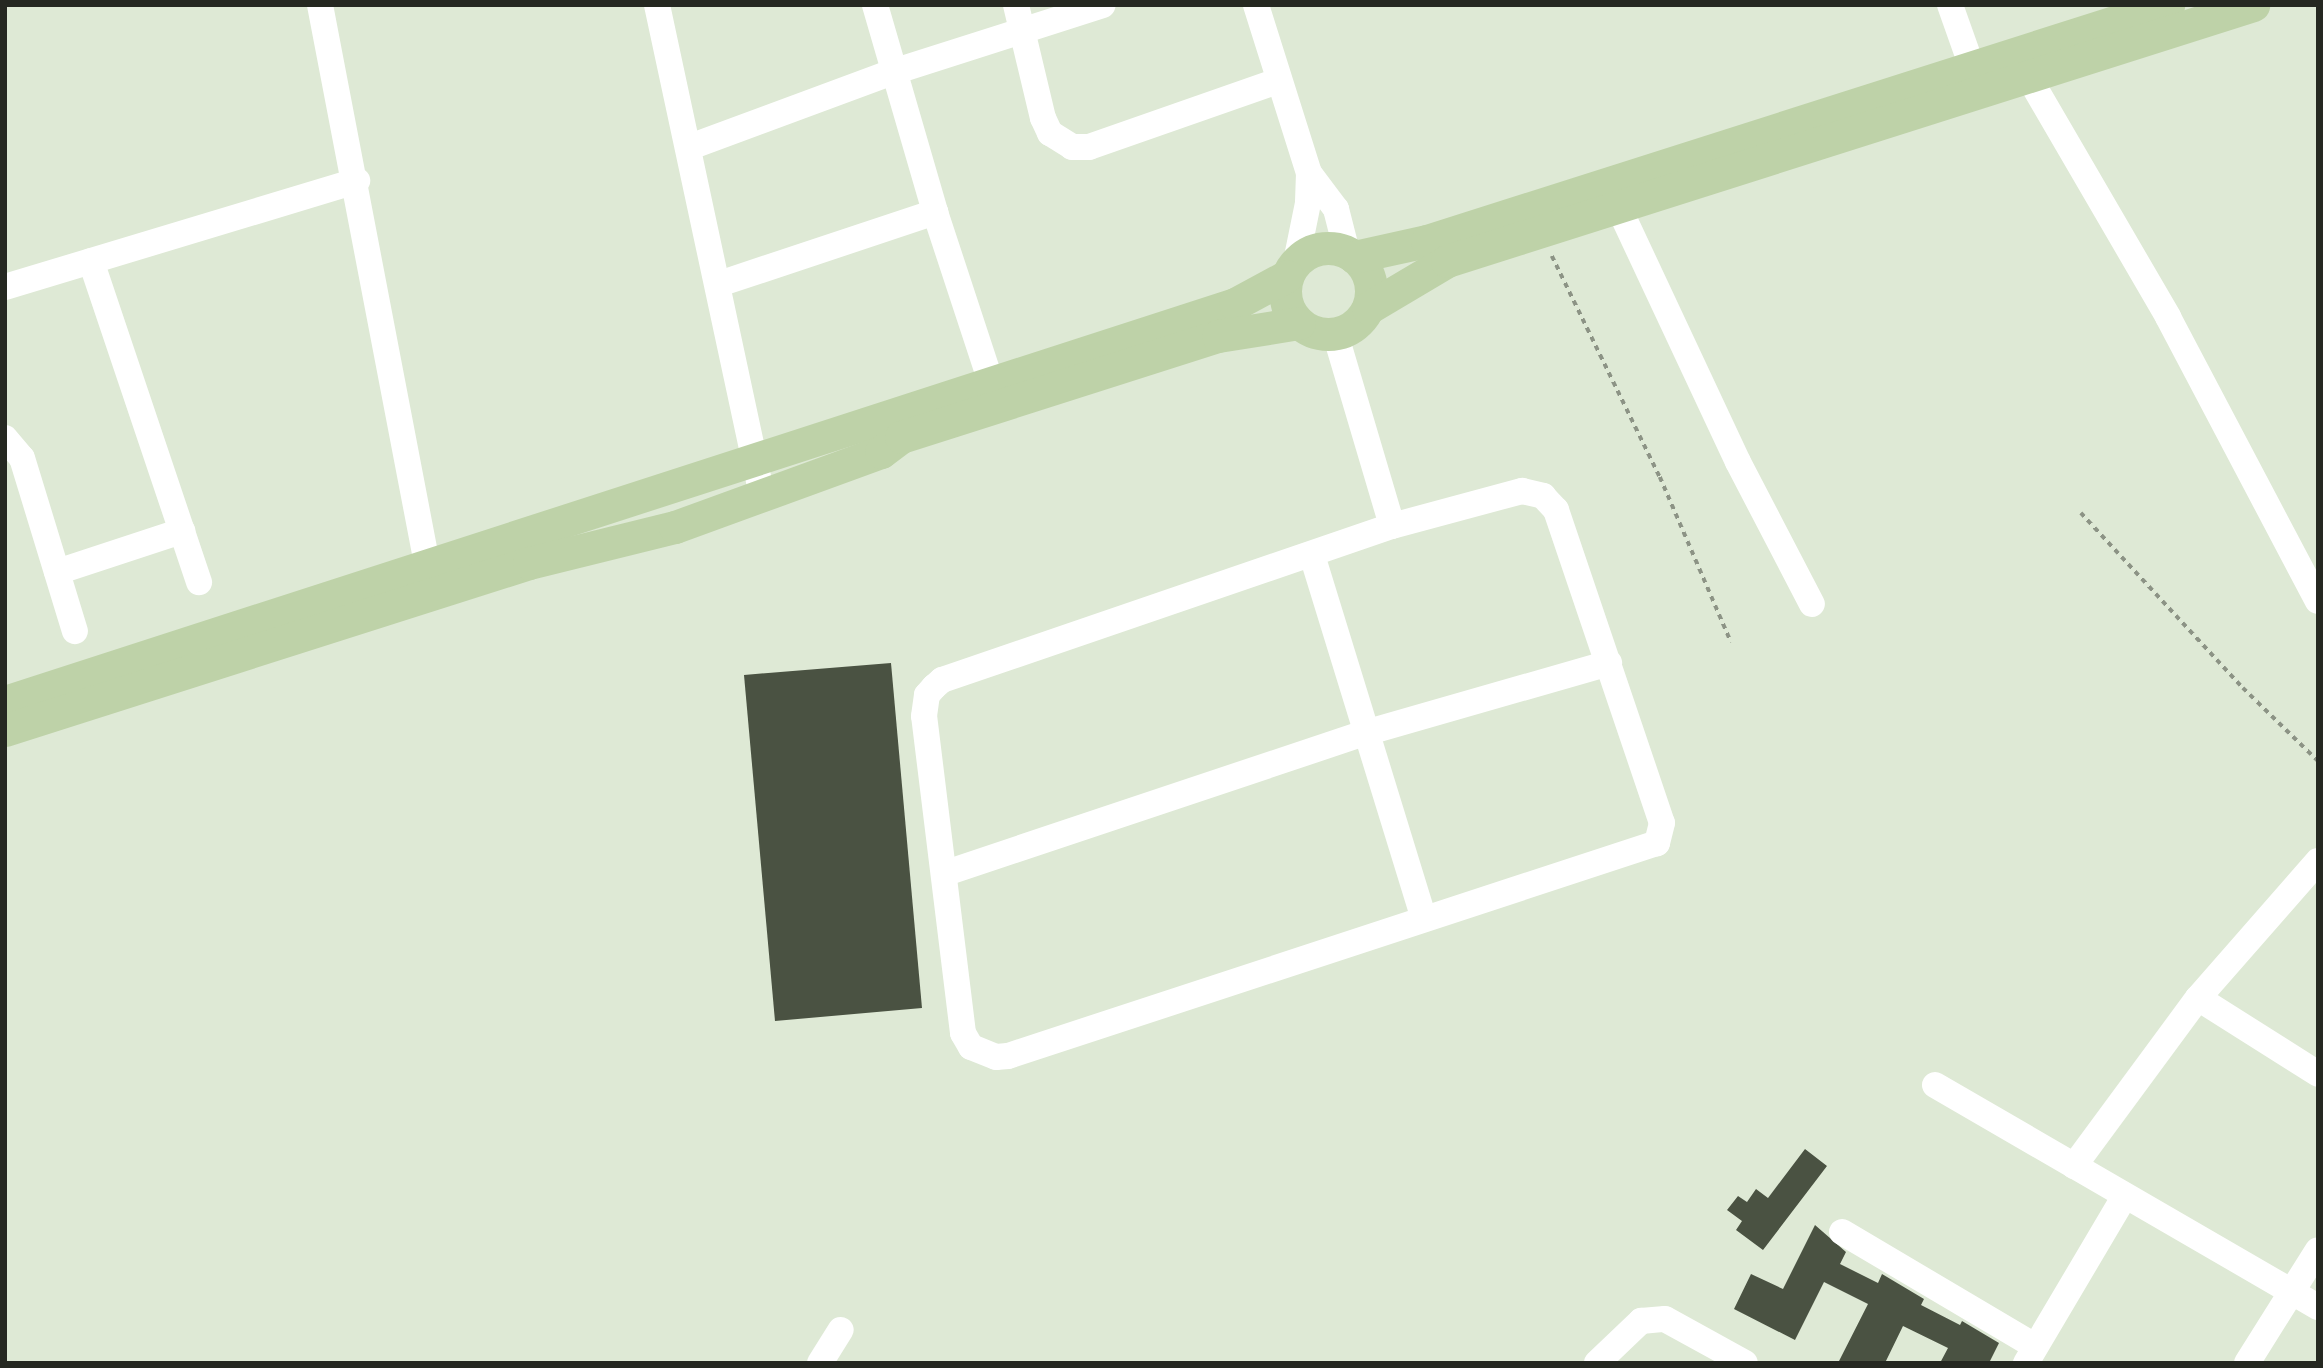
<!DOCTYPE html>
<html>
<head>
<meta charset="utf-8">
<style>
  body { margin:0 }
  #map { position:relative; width:2323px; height:1368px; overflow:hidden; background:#dee9d5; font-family:"Fira Sans Condensed",sans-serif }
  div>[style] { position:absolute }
  .building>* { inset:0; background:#4a5242 }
  .path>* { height:3.5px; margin-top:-1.75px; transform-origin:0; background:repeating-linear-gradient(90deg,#8c9385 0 5px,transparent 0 10px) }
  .minor>* { height:26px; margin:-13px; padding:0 13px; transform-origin:13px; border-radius:13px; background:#fff }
  .major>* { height:33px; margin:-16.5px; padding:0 16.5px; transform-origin:16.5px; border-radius:16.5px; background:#bed2a8 }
  .major>.ring { margin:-16.5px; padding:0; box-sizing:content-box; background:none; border:33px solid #bed2a8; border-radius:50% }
  span { translate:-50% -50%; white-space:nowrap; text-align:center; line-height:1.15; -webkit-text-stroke:7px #fff; paint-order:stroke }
  .frame { position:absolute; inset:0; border:7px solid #252821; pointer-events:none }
</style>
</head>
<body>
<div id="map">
  <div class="building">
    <div style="clip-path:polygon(891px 663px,922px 1008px,775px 1021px,744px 675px)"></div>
    <div style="clip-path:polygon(1805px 1149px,1827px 1166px,1763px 1250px,1736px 1230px,1742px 1221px,1727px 1210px,1738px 1196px,1747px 1202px,1756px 1189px,1768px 1198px)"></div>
    <div style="clip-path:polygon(1815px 1225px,1846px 1252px,1840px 1264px,1878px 1283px,1882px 1274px,1924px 1299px,1921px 1305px,1960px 1325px,1962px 1321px,1999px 1343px,1989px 1363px,1940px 1363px,1948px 1348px,1903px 1326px,1885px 1363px,1838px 1363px,1868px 1304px,1824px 1282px,1795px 1340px,1734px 1309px,1751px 1274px,1783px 1289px)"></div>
  </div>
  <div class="path">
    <div style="left:1552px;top:256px;width:246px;rotate:64deg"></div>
    <div style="left:1660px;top:477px;width:180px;rotate:66.7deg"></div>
    <div style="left:2081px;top:513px;width:238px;rotate:47.2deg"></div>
    <div style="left:2243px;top:688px;width:105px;rotate:44.2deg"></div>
  </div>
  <div class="minor">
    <div style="left:320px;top:5px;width:569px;rotate:79.16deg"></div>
    <div style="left:657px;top:5px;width:501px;rotate:77.91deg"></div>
    <div style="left:875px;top:5px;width:216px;rotate:73.8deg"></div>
    <div style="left:935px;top:212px;width:179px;rotate:71.8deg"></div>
    <div style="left:1016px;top:5px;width:116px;rotate:76.6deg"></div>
    <div style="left:1043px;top:118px;width:17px;rotate:65deg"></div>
    <div style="left:1050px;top:133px;width:26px;rotate:32deg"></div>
    <div style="left:1072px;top:147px;width:17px"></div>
    <div style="left:1089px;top:147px;width:199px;rotate:-19.3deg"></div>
    <div style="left:1256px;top:5px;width:176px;rotate:72.5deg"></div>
    <div style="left:1309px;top:173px;width:30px;rotate:92deg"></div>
    <div style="left:1308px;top:203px;width:60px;rotate:101.5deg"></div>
    <div style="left:1950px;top:5px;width:66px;rotate:70.5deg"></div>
    <div style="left:2028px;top:76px;width:279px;rotate:59.8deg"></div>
    <div style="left:2168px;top:317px;width:321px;rotate:62.2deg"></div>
    <div style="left:690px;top:147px;width:216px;rotate:-20.3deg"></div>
    <div style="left:893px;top:72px;width:220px;rotate:-17.7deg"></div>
    <div style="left:1309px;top:173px;width:45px;rotate:53.1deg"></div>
    <div style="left:1336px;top:209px;width:44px;rotate:75.7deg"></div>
    <div style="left:1619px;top:208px;width:280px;rotate:64.9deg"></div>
    <div style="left:1738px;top:462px;width:160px;rotate:62.5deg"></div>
    <div style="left:91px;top:261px;width:339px;rotate:71.4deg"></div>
    <div style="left:719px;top:284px;width:228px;rotate:-18.4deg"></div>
    <div style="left:5px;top:287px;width:368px;rotate:-16.8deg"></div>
    <div style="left:1335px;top:333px;width:201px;rotate:73.5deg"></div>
    <div style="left:5px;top:438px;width:26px;rotate:50deg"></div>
    <div style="left:22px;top:458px;width:181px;rotate:73deg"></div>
    <div style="left:1522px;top:491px;width:22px;rotate:13deg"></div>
    <div style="left:1543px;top:496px;width:19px;rotate:47deg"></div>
    <div style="left:1556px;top:510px;width:330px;rotate:71.3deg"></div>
    <div style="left:1662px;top:823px;width:21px;rotate:104deg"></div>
    <div style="left:1657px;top:843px;width:683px;rotate:161.83deg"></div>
    <div style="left:1008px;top:1056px;width:12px;rotate:175deg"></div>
    <div style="left:996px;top:1057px;width:27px;rotate:-158deg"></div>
    <div style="left:971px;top:1047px;width:16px;rotate:-120deg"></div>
    <div style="left:963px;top:1033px;width:319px;rotate:-97deg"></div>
    <div style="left:924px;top:716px;width:21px;rotate:-82deg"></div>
    <div style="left:927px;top:695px;width:11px;rotate:-49deg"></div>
    <div style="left:934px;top:687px;width:11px;rotate:-41deg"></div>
    <div style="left:942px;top:680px;width:476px;rotate:-18.9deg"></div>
    <div style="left:1392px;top:526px;width:135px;rotate:-15.1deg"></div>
    <div style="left:1312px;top:555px;width:380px;rotate:72.9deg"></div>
    <div style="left:57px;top:572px;width:132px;rotate:-18.2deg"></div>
    <div style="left:946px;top:873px;width:442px;rotate:-18.5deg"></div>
    <div style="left:1365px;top:733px;width:254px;rotate:-16deg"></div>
    <div style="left:2198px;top:998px;width:142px;rotate:32.3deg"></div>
    <div style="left:1935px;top:1085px;width:443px;rotate:30.1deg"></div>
    <div style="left:2074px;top:1166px;width:209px;rotate:-53.6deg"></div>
    <div style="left:2198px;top:998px;width:182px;rotate:-48.8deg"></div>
    <div style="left:1842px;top:1232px;width:224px;rotate:30.6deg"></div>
    <div style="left:820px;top:1363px;width:39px;rotate:-58deg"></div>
    <div style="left:1597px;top:1363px;width:61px;rotate:-43.7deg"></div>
    <div style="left:1641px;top:1321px;width:24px;rotate:-5deg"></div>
    <div style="left:1665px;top:1319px;width:91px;rotate:28.8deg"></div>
    <div style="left:2026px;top:1363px;width:193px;rotate:-59.4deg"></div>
    <div style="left:2247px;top:1363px;width:133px;rotate:-57.9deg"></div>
  </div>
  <div class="major">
    <div class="ring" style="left:1285px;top:248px;width:53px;height:53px"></div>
    <div style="left:1354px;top:257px;width:75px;rotate:-12.4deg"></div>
    <div style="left:1427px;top:241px;width:778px;rotate:-17.67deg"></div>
    <div style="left:1368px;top:308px;width:92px;rotate:-30.7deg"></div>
    <div style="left:1447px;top:261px;width:846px;rotate:-17.62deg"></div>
    <div style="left:5px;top:702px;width:1293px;rotate:-17.93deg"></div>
    <div style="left:1235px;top:304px;width:59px;rotate:-28.3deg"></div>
    <div style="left:5px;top:730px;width:550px;rotate:-17.68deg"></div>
    <div style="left:529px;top:563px;width:150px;rotate:-13.9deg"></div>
    <div style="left:675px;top:527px;width:219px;rotate:-20deg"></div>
    <div style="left:881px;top:452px;width:25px;rotate:-37deg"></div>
    <div style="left:901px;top:437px;width:333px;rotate:-17.7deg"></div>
    <div style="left:1218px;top:336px;width:82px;rotate:-9.1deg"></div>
  </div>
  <div class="frame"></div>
</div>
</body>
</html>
